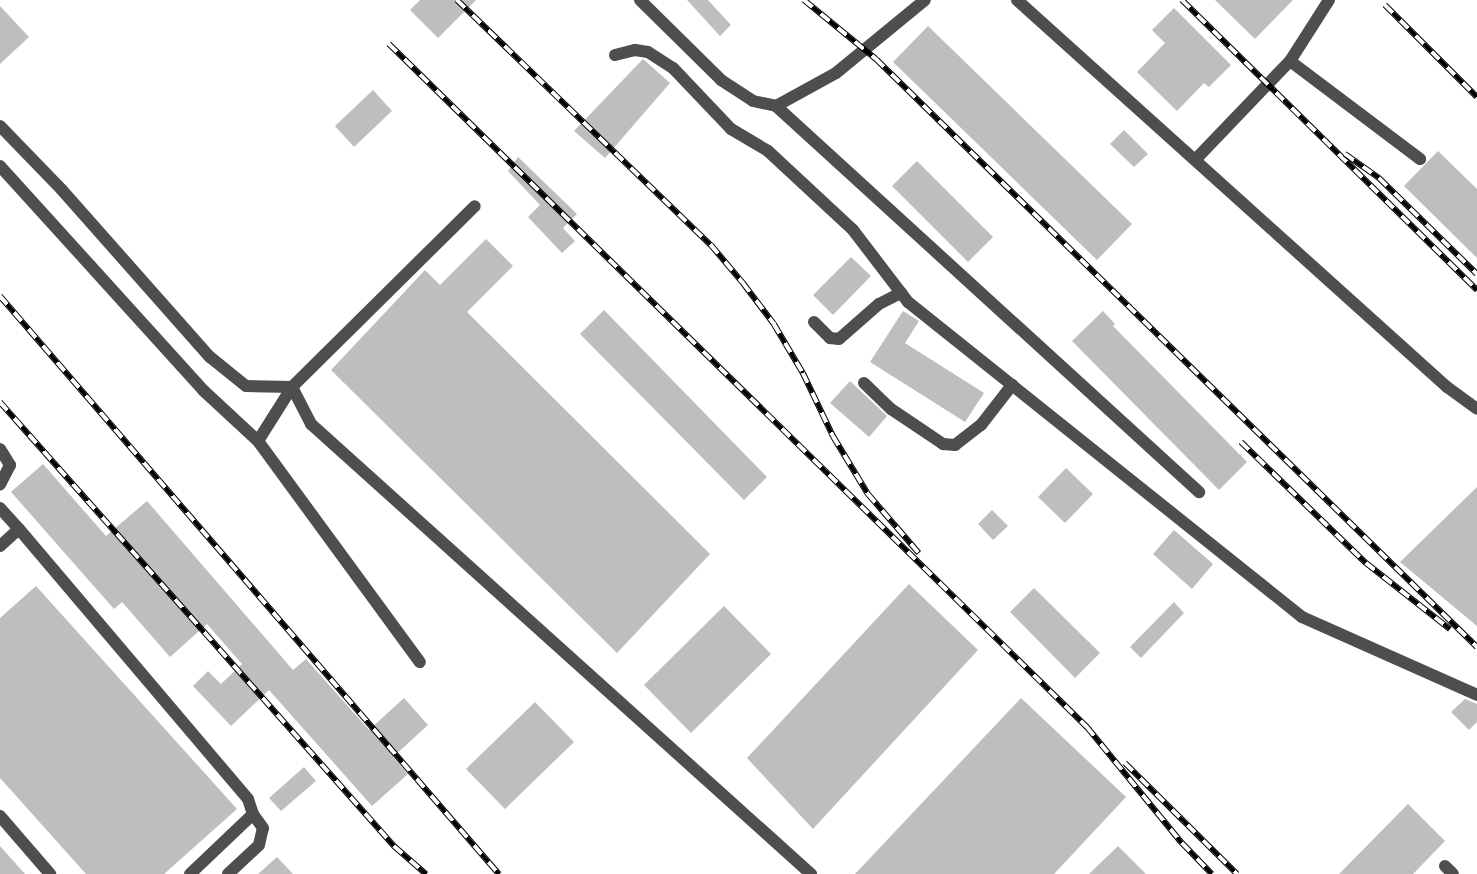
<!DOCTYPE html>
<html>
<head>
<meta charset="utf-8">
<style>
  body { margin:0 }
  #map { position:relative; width:1477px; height:874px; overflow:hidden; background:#fff; font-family:Roboto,sans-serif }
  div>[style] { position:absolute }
  .building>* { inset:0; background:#bebebe }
  .minor>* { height:12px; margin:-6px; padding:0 6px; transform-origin:6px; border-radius:6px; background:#4e4e4e }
  .rail>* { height:5.5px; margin-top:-2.75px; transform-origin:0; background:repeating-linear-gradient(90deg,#fff 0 11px,#000 0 22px); box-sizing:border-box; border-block:1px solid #000 }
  span { translate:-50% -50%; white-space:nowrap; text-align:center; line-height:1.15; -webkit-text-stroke:4.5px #fff; paint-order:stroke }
</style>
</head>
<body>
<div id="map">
  <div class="building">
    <div style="clip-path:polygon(420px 0,476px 0,438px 38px,410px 10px)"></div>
    <div style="clip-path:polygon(687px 0,708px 0,731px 25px,720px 36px)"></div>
    <div style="clip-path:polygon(1215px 0,1293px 0,1255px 39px)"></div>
    <div style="clip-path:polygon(0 6px,29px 37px,0 64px)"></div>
    <div style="clip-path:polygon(1174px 8px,1231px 65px,1209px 87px,1204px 83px,1177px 111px,1137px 72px,1165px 43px,1152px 30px)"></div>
    <div style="clip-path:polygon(928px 26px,1132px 224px,1097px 260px,893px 62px)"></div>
    <div style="clip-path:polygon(643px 59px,670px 83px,605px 158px,574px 131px)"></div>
    <div style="clip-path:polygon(373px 90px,392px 111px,354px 147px,335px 126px)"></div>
    <div style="clip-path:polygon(1124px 130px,1148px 154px,1134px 167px,1110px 144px)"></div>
    <div style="clip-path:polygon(1438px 151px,1477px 189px,1477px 258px,1404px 186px)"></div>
    <div style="clip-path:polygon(518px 157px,577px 214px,563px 228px,575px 241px,562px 253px,528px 217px,540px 205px,508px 171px)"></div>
    <div style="clip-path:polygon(917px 161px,993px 237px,968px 262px,892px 186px)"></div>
    <div style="clip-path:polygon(486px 239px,513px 266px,467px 312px,710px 554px,617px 653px,331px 370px,425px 270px,440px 285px)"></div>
    <div style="clip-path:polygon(851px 257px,871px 276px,833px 315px,813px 295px)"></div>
    <div style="clip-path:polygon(604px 310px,767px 477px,744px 500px,580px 334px)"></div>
    <div style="clip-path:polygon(903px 311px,919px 321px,905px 343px,984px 393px,965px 422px,870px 362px)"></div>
    <div style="clip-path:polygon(1103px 311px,1115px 324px,1113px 326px,1247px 462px,1219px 490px,1072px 341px)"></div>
    <div style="clip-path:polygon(850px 381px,887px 416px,869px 437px,830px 403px)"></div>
    <div style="clip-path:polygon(43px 464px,106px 536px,147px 501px,293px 670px,306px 659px,369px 730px,404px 698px,428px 725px,393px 757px,408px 774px,372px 806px,269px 690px,231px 726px,193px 686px,208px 671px,221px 684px,242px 664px,207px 624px,170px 657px,122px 602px,114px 609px,11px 492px)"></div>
    <div style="clip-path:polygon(1066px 468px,1093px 494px,1065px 523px,1038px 497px)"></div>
    <div style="clip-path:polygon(1477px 487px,1477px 626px,1400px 562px)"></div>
    <div style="clip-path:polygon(992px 510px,1008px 526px,993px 540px,978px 524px)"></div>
    <div style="clip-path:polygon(1174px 530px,1213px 564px,1192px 589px,1153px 554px)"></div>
    <div style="clip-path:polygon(909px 584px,978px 650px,813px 829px,747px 758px)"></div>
    <div style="clip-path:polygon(36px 586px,237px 809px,164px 874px,86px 874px,0 778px,0 618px)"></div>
    <div style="clip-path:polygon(1034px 588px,1100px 653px,1075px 678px,1010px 612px)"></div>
    <div style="clip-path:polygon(1174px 602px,1184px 613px,1141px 658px,1130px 647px)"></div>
    <div style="clip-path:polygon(724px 606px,771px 654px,691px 733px,644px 685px)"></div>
    <div style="clip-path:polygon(1021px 698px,1126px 797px,1054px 874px,855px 874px)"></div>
    <div style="clip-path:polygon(1465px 699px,1477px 704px,1477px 722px,1469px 730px,1451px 712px)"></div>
    <div style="clip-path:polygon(535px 702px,574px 742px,505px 809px,466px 769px)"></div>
    <div style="clip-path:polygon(304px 767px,316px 781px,281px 811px,269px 798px)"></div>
    <div style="clip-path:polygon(1408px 804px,1445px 841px,1413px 874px,1339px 874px)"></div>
    <div style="clip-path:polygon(0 846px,25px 874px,0 874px)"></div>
    <div style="clip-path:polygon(1118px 846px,1146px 874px,1089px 874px)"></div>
    <div style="clip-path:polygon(277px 857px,293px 874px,258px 874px)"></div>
  </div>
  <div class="minor">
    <div style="left:640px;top:0;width:114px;rotate:44.6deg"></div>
    <div style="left:721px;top:80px;width:38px;rotate:33deg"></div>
    <div style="left:753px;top:101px;width:24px;rotate:12deg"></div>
    <div style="left:776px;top:106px;width:68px;rotate:-28.8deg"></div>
    <div style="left:836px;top:73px;width:115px;rotate:-39.4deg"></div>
    <div style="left:1017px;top:0;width:579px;rotate:41.99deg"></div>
    <div style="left:1447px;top:387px;width:37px;rotate:36deg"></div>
    <div style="left:1329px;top:0;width:72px;rotate:122.6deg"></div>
    <div style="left:1290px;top:61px;width:163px;rotate:37deg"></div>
    <div style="left:615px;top:55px;width:21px;rotate:-14deg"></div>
    <div style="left:635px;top:50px;width:13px;rotate:9deg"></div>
    <div style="left:648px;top:52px;width:30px;rotate:33deg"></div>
    <div style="left:673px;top:68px;width:84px;rotate:46.4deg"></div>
    <div style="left:731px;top:129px;width:43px;rotate:30.7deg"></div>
    <div style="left:768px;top:151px;width:116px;rotate:42.9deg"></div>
    <div style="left:853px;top:230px;width:91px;rotate:52.6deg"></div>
    <div style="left:908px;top:302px;width:504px;rotate:38.64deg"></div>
    <div style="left:1302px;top:617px;width:192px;rotate:24deg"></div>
    <div style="left:776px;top:106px;width:573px;rotate:42.38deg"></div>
    <div style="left:0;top:126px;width:89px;rotate:45.9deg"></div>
    <div style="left:62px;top:190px;width:223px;rotate:48.5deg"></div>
    <div style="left:210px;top:357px;width:46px;rotate:38.9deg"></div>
    <div style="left:246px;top:386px;width:46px;rotate:1.2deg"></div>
    <div style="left:292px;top:387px;width:42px;rotate:62.8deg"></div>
    <div style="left:311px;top:424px;width:673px;rotate:41.99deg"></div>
    <div style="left:1195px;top:160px;width:137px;rotate:-46.2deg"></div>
    <div style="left:0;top:166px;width:304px;rotate:47.8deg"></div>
    <div style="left:204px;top:391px;width:74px;rotate:42.8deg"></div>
    <div style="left:258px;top:441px;width:274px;rotate:53.8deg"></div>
    <div style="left:814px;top:322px;width:23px;rotate:45deg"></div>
    <div style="left:830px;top:338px;width:9px;rotate:6deg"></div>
    <div style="left:839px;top:339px;width:53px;rotate:-41.2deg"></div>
    <div style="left:879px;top:304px;width:25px;rotate:-27deg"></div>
    <div style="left:864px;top:383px;width:37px;rotate:44deg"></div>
    <div style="left:891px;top:409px;width:63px;rotate:33.9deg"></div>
    <div style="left:943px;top:444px;width:12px;rotate:5deg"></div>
    <div style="left:955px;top:445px;width:33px;rotate:-38deg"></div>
    <div style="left:981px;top:425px;width:51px;rotate:-52.2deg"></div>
    <div style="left:258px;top:441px;width:64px;rotate:-57.8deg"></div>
    <div style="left:292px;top:387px;width:257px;rotate:-44.7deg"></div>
    <div style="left:0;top:449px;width:19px;rotate:58deg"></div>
    <div style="left:10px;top:465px;width:22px;rotate:117deg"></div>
    <div style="left:0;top:508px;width:28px;rotate:48deg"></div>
    <div style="left:0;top:546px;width:25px;rotate:-42deg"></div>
    <div style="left:19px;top:529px;width:354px;rotate:49.7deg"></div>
    <div style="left:248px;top:799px;width:16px;rotate:72deg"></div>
    <div style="left:253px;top:814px;width:87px;rotate:136.4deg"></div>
    <div style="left:0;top:816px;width:77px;rotate:49.2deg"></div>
    <div style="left:1445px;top:866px;width:11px;rotate:45deg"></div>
    <div style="left:228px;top:874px;width:42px;rotate:-43.1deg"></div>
    <div style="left:259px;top:845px;width:17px;rotate:-77deg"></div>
    <div style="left:263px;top:828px;width:17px;rotate:-126deg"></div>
  </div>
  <div class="rail">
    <div style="left:457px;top:0;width:353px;rotate:44deg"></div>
    <div style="left:711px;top:245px;width:50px;rotate:49.9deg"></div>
    <div style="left:743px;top:283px;width:51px;rotate:52.9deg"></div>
    <div style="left:774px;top:324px;width:57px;rotate:59.4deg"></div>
    <div style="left:803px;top:373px;width:70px;rotate:64.5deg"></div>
    <div style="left:833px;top:436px;width:68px;rotate:58.9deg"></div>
    <div style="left:868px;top:494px;width:78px;rotate:49.2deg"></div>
    <div style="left:804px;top:0;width:93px;rotate:39.3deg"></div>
    <div style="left:876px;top:59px;width:841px;rotate:44.37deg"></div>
    <div style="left:1182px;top:0;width:414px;rotate:44.5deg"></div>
    <div style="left:1385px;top:5px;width:130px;rotate:45deg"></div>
    <div style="left:389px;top:44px;width:977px;rotate:44.38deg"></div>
    <div style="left:1087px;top:727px;width:150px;rotate:50.7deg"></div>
    <div style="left:1182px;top:843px;width:43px;rotate:45.9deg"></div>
    <div style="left:1345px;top:154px;width:42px;rotate:35.2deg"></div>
    <div style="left:1379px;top:178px;width:137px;rotate:44.4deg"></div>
    <div style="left:0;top:296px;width:764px;rotate:49.2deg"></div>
    <div style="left:0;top:402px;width:594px;rotate:48.41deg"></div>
    <div style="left:394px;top:846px;width:43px;rotate:41.2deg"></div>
    <div style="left:1241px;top:442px;width:174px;rotate:44.1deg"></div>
    <div style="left:1366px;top:563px;width:107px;rotate:38.2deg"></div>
    <div style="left:1125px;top:763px;width:158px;rotate:44.7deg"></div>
  </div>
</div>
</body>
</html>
